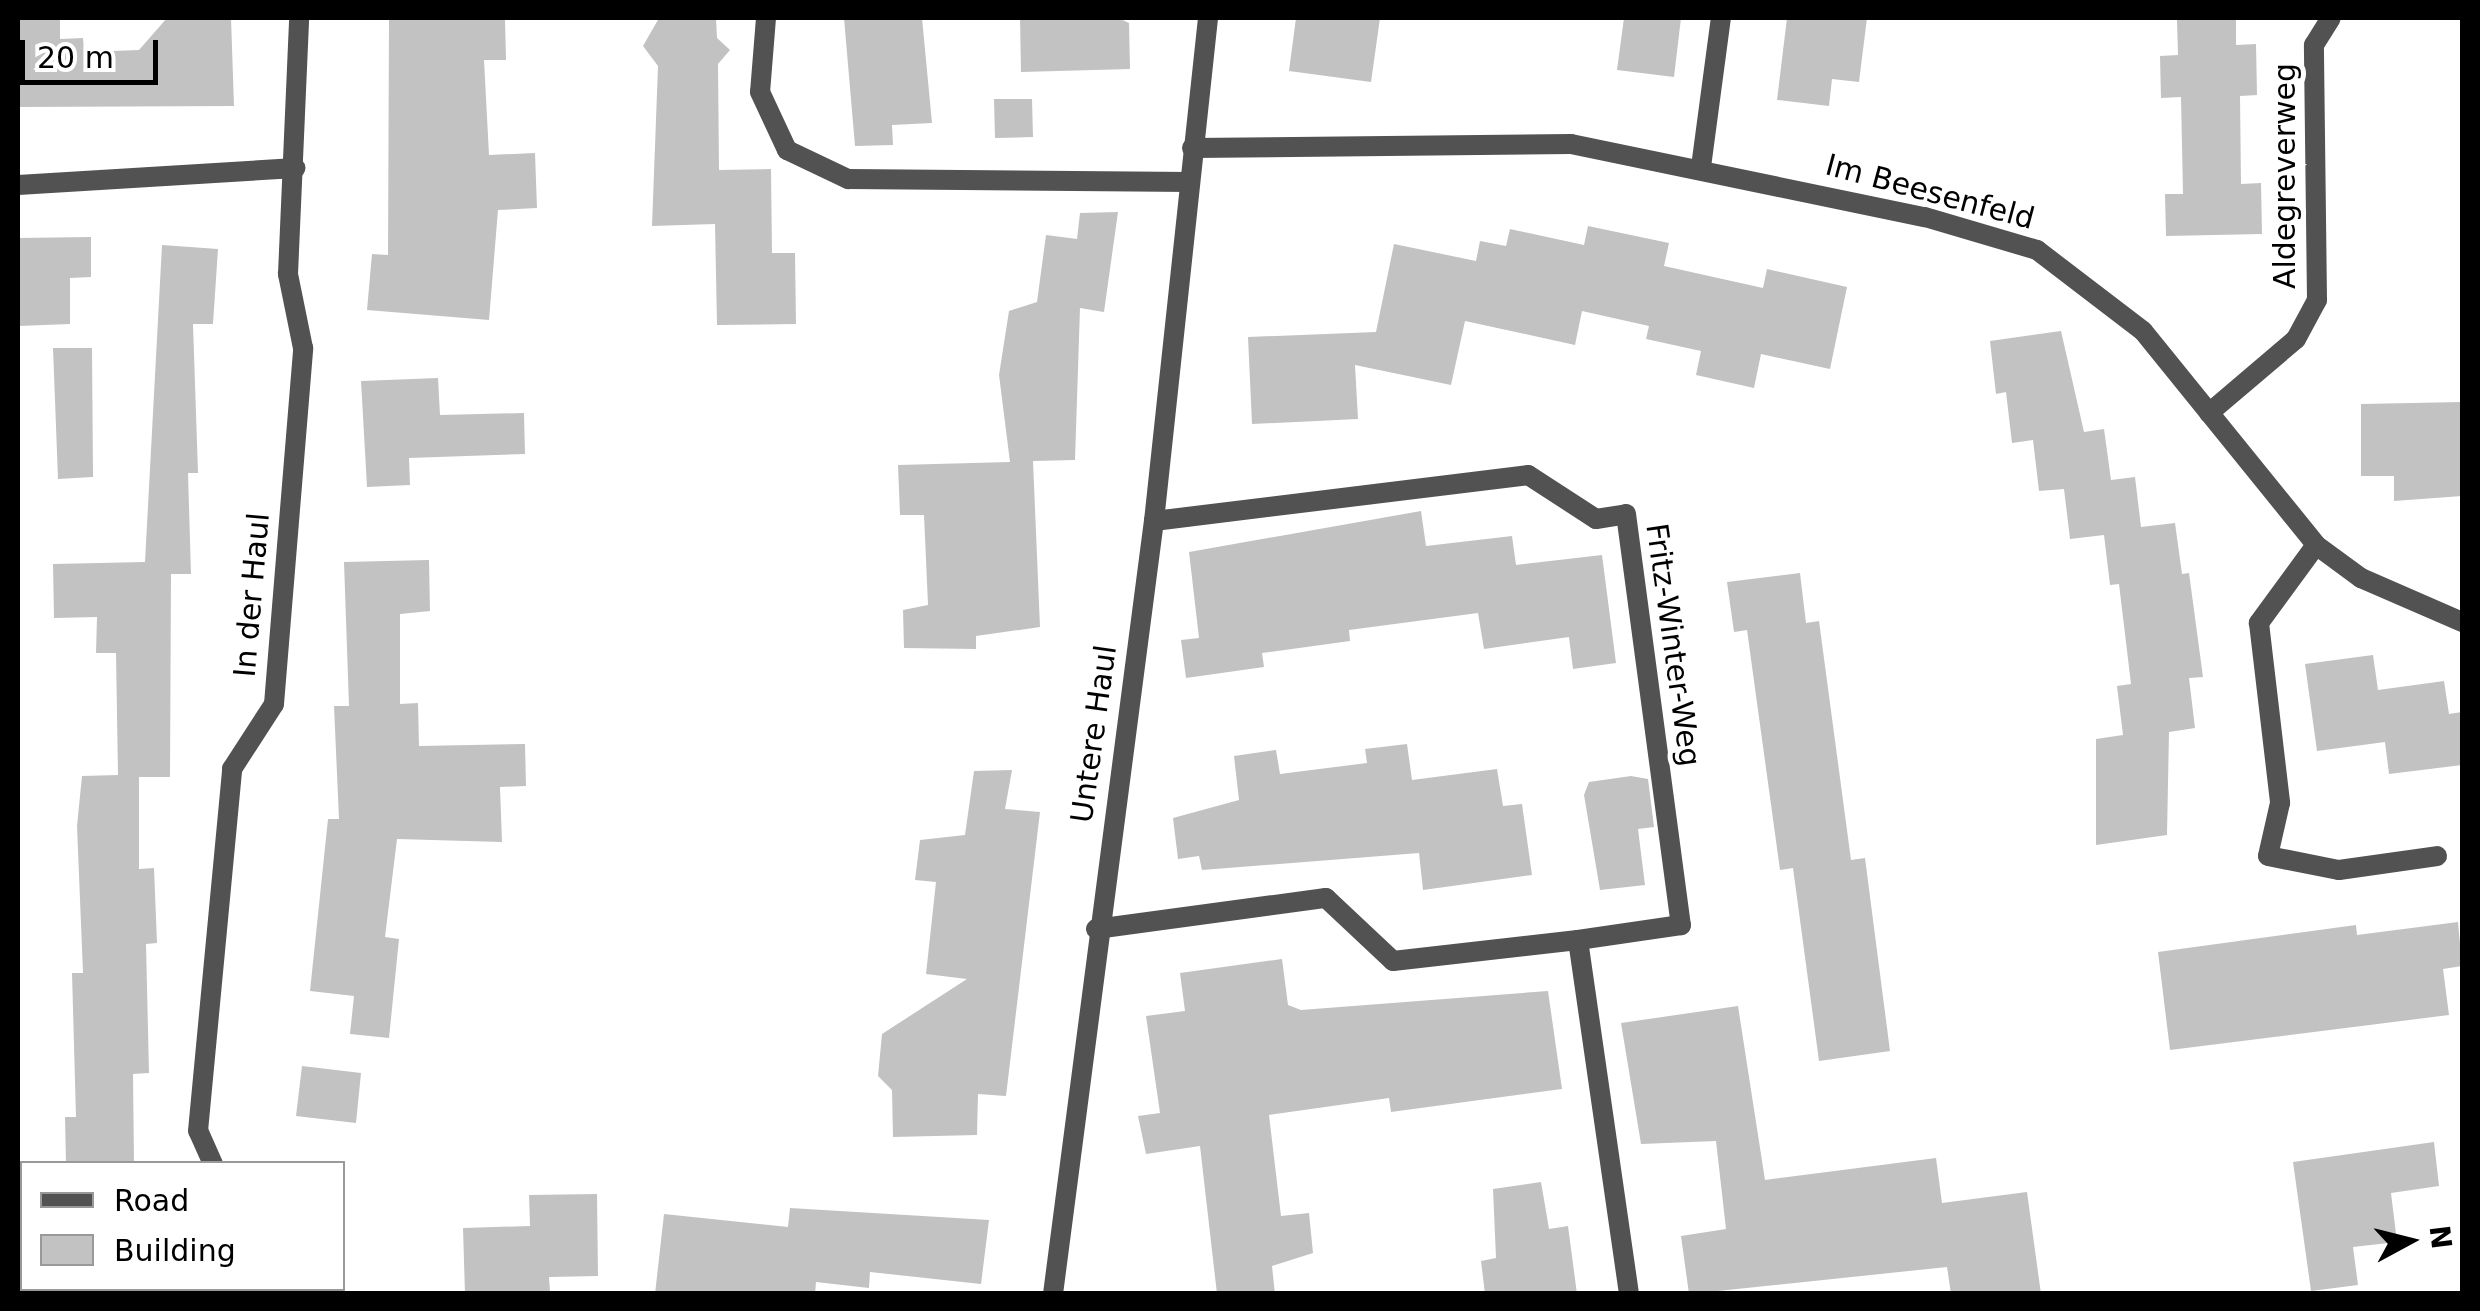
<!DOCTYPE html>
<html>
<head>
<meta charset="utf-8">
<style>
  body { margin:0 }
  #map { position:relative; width:2480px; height:1311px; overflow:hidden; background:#fff; font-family:"DejaVu Sans",sans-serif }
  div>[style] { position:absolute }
  .green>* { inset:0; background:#d9d9d9 }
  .building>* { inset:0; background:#c2c2c2 }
  .service>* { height:20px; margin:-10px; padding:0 10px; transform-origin:10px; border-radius:10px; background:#525252 }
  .minor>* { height:20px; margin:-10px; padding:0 10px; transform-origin:10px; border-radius:10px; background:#525252 }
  span { translate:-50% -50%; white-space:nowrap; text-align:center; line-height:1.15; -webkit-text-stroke:10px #fff; paint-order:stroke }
  .street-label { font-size:30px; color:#000 }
  .frame { position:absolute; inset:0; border:20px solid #000; pointer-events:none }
  .legend { position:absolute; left:20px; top:1161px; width:325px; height:130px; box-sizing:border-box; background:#fff; border:2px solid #999; margin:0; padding:12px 18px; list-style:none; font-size:30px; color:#000 }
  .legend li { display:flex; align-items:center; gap:20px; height:50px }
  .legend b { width:50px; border:2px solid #999 }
  .north { position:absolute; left:2360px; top:1191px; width:100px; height:100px; -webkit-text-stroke:8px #fff; paint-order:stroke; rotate:83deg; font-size:28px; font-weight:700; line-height:40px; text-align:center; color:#000 }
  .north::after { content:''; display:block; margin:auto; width:35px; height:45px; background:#000; clip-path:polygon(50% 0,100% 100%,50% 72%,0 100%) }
  .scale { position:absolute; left:20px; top:40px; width:138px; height:45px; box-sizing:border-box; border:5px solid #000; border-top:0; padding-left:12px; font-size:30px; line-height:35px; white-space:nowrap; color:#000; -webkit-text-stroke:8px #fff; paint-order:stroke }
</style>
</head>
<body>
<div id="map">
  <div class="green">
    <div style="clip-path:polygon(18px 1224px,22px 1288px,161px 1293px,18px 1293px)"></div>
  </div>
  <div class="building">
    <div style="clip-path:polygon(18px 18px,60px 18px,60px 39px,83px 38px,84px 52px,139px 50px,167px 18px,231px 18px,234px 106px,18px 107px)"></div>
    <div style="clip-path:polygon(389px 18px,505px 18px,506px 60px,484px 60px,489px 155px,535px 153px,537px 208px,498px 210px,489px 320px,367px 310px,372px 254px,388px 255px)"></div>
    <div style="clip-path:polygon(659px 18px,716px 18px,717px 38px,730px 50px,718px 64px,719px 170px,771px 169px,772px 253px,795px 253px,796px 324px,717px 325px,715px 224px,652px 226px,658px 66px,643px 46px)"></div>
    <div style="clip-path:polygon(844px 18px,922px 18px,932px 123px,892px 125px,893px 145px,855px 146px)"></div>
    <div style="clip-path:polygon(1020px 18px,1118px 18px,1129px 23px,1130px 69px,1021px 72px)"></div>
    <div style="clip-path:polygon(1296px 18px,1380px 18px,1371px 82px,1289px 71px)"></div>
    <div style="clip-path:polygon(1624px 18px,1681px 18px,1674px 77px,1617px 70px)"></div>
    <div style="clip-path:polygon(1787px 18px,1867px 18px,1859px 82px,1832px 79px,1829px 106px,1777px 100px)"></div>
    <div style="clip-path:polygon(2236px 18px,2236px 45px,2256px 44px,2257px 95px,2240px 96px,2241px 184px,2261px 183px,2262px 234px,2166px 236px,2165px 194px,2183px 194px,2181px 97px,2161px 98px,2160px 56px,2178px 55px,2177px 20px)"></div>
    <div style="clip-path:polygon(994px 99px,1032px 99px,1033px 137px,995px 138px)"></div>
    <div style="clip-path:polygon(1118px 212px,1104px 312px,1080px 308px,1075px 460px,1033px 461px,1040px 627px,976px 636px,976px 649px,904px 648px,903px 610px,928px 605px,924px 515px,900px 515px,898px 465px,1010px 462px,999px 375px,1009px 311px,1037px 302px,1046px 235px,1077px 239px,1080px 213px)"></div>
    <div style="clip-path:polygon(1588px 226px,1669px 243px,1664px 266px,1763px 288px,1767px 269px,1847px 287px,1830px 369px,1761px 354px,1754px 388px,1696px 375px,1701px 351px,1646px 339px,1649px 326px,1582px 311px,1575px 345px,1465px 321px,1451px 385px,1355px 365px,1358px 419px,1252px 424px,1248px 337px,1376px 332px,1394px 244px,1476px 261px,1480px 241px,1506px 246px,1510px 229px,1584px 245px)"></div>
    <div style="clip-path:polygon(91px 237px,91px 277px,70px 278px,70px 324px,18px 326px,18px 238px)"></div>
    <div style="clip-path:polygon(162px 245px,218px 249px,213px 324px,193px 324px,198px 473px,188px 473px,191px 574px,171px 574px,170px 777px,139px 777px,139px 869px,154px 868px,157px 943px,146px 944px,149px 1073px,133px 1074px,134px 1164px,66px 1164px,65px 1117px,76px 1117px,72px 973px,83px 973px,77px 826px,82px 776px,118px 775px,116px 653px,96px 653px,97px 617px,54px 618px,53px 564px,145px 562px)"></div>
    <div style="clip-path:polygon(2061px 331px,2084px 432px,2104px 429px,2111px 480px,2135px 477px,2141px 527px,2175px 523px,2182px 574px,2189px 573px,2203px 677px,2189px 678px,2195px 728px,2169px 732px,2167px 835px,2096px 845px,2096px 739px,2123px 735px,2117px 686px,2131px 684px,2119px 584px,2110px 585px,2104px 535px,2070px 539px,2064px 489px,2039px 491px,2033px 440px,2012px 443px,2006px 392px,1996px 394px,1990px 341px)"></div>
    <div style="clip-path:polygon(53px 348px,92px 348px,93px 477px,58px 479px)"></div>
    <div style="clip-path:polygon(438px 378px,440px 415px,524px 413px,525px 454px,409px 458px,410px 485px,367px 487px,361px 381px)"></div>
    <div style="clip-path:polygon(2462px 402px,2462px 496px,2394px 501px,2394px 476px,2361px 476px,2361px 404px)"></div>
    <div style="clip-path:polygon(1421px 511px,1426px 546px,1512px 536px,1516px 565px,1602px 555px,1616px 663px,1573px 669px,1569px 637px,1484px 649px,1478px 613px,1349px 630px,1350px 641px,1262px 653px,1264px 667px,1186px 678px,1181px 640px,1199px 638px,1189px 552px)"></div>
    <div style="clip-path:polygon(429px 560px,430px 611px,400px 614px,400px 704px,418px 703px,419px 746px,525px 744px,526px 786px,500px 787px,502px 842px,397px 839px,385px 937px,399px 939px,389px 1038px,350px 1034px,354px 996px,310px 991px,328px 819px,339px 819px,334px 706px,349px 706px,344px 562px)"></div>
    <div style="clip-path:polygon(1800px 573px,1806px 623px,1819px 621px,1851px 860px,1865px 858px,1890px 1051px,1819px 1061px,1793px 868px,1780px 870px,1747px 630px,1734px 632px,1727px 582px)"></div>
    <div style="clip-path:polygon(2373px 655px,2378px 690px,2444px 681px,2449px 714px,2462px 712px,2462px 765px,2389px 774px,2385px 742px,2317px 751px,2305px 664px)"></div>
    <div style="clip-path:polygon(1407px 744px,1412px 780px,1497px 769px,1503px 806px,1522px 804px,1532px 875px,1423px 890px,1419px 853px,1202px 870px,1199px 856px,1178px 859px,1173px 818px,1239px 800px,1234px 756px,1276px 750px,1280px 774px,1367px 763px,1365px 749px)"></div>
    <div style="clip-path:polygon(1012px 770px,1005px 809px,1040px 812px,1006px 1096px,978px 1094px,977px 1135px,893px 1137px,892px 1090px,878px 1076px,882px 1034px,967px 979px,926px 974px,936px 882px,915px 880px,920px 840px,965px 835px,974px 771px)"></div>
    <div style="clip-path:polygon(1631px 776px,1648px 779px,1654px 827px,1638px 829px,1645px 885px,1600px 890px,1584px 795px,1589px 782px)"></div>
    <div style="clip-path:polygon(2458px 922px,2462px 966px,2443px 969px,2449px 1015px,2170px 1050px,2158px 952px,2356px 925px,2357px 935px)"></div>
    <div style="clip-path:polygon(1282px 959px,1288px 1005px,1301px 1010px,1548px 991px,1562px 1089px,1391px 1112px,1389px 1098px,1269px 1115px,1281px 1216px,1309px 1213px,1313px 1253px,1272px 1266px,1275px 1294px,1217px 1294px,1200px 1146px,1146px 1154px,1138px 1116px,1160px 1113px,1146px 1016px,1185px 1011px,1180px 973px)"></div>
    <div style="clip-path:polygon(1738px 1006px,1765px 1180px,1936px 1158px,1942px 1203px,2027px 1192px,2041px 1294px,1951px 1294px,1947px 1267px,1689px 1294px,1681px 1236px,1726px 1229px,1716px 1141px,1641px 1144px,1621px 1023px)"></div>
    <div style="clip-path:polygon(302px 1066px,361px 1073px,356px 1123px,296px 1116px)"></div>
    <div style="clip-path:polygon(2434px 1142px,2439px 1186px,2391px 1193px,2397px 1242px,2353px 1247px,2358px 1285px,2311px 1291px,2293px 1162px)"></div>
    <div style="clip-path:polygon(1541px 1182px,1549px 1229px,1568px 1226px,1577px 1294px,1485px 1294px,1481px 1261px,1496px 1258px,1493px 1189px)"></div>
    <div style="clip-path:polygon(597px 1194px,598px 1276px,549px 1277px,550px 1292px,465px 1294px,463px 1228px,530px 1226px,529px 1195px)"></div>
    <div style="clip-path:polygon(790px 1208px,989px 1220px,981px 1284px,870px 1272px,869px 1288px,816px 1282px,815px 1294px,655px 1294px,664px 1214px,788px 1227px)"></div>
  </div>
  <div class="service">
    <div style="left:1701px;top:167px;width:150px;rotate:-82.4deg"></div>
    <div style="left:1154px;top:521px;width:377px;rotate:-7deg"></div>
    <div style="left:1528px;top:475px;width:81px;rotate:32.9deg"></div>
    <div style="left:1596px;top:519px;width:30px;rotate:-9deg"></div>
    <div style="left:1626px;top:514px;width:415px;rotate:82.4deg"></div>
    <div style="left:1681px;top:925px;width:104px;rotate:171.7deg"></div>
    <div style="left:2316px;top:545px;width:97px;rotate:126.2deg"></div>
    <div style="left:2259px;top:623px;width:181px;rotate:83.3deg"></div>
    <div style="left:2280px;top:803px;width:54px;rotate:102.8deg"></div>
    <div style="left:2268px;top:856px;width:72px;rotate:11.2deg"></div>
    <div style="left:2339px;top:870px;width:99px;rotate:-8.1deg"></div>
  </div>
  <div class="minor">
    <div style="left:766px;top:18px;width:74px;rotate:94.6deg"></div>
    <div style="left:760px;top:92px;width:64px;rotate:65deg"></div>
    <div style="left:787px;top:150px;width:68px;rotate:25.4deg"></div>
    <div style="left:848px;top:179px;width:342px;rotate:0.5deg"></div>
    <div style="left:1192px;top:148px;width:379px;rotate:-0.6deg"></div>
    <div style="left:1571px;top:144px;width:361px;rotate:11.7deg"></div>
    <div style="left:1925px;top:217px;width:117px;rotate:16.4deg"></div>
    <div style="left:2037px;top:250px;width:133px;rotate:37.4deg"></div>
    <div style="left:2143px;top:331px;width:275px;rotate:51deg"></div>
    <div style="left:2316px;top:545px;width:56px;rotate:36.3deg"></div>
    <div style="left:2361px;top:578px;width:110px;rotate:23.5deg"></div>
    <div style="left:18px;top:185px;width:278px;rotate:-3.5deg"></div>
    <div style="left:2209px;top:413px;width:114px;rotate:-40.4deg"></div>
    <div style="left:2296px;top:339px;width:44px;rotate:-61.7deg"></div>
    <div style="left:2317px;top:300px;width:255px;rotate:-90.7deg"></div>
    <div style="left:2314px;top:45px;width:32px;rotate:-58deg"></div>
    <div style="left:1096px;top:929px;width:232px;rotate:-7.7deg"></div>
    <div style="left:1326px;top:898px;width:92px;rotate:43.2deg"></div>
    <div style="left:1393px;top:961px;width:186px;rotate:-6.5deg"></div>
    <div style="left:1578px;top:940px;width:358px;rotate:81.8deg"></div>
    <div style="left:213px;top:1164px;width:36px;rotate:-114deg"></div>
    <div style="left:198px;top:1131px;width:364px;rotate:-84.6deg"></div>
    <div style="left:232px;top:769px;width:77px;rotate:-57.1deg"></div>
    <div style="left:274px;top:704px;width:357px;rotate:-85.3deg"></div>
    <div style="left:303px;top:348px;width:76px;rotate:-101.5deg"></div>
    <div style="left:288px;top:274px;width:256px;rotate:-87.5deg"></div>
    <div style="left:220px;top:1294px;width:6px;rotate:-81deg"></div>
    <div style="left:1053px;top:1294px;width:780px;rotate:-82.56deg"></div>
    <div style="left:1154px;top:521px;width:506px;rotate:-83.87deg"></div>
  </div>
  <div class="street-label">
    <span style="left:2285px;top:176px;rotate:-90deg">Aldegreverweg</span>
    <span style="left:1930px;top:192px;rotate:15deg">Im Beesenfeld</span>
    <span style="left:252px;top:595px;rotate:-85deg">In der Haul</span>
    <span style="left:1673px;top:645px;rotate:82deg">Fritz-Winter-Weg</span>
    <span style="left:1094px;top:734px;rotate:-82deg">Untere Haul</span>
  </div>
  <div class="frame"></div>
  <ul class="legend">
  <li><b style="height:12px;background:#525252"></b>Road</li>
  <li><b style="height:28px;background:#c2c2c2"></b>Building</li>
  </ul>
  <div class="north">N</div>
  <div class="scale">20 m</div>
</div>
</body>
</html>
